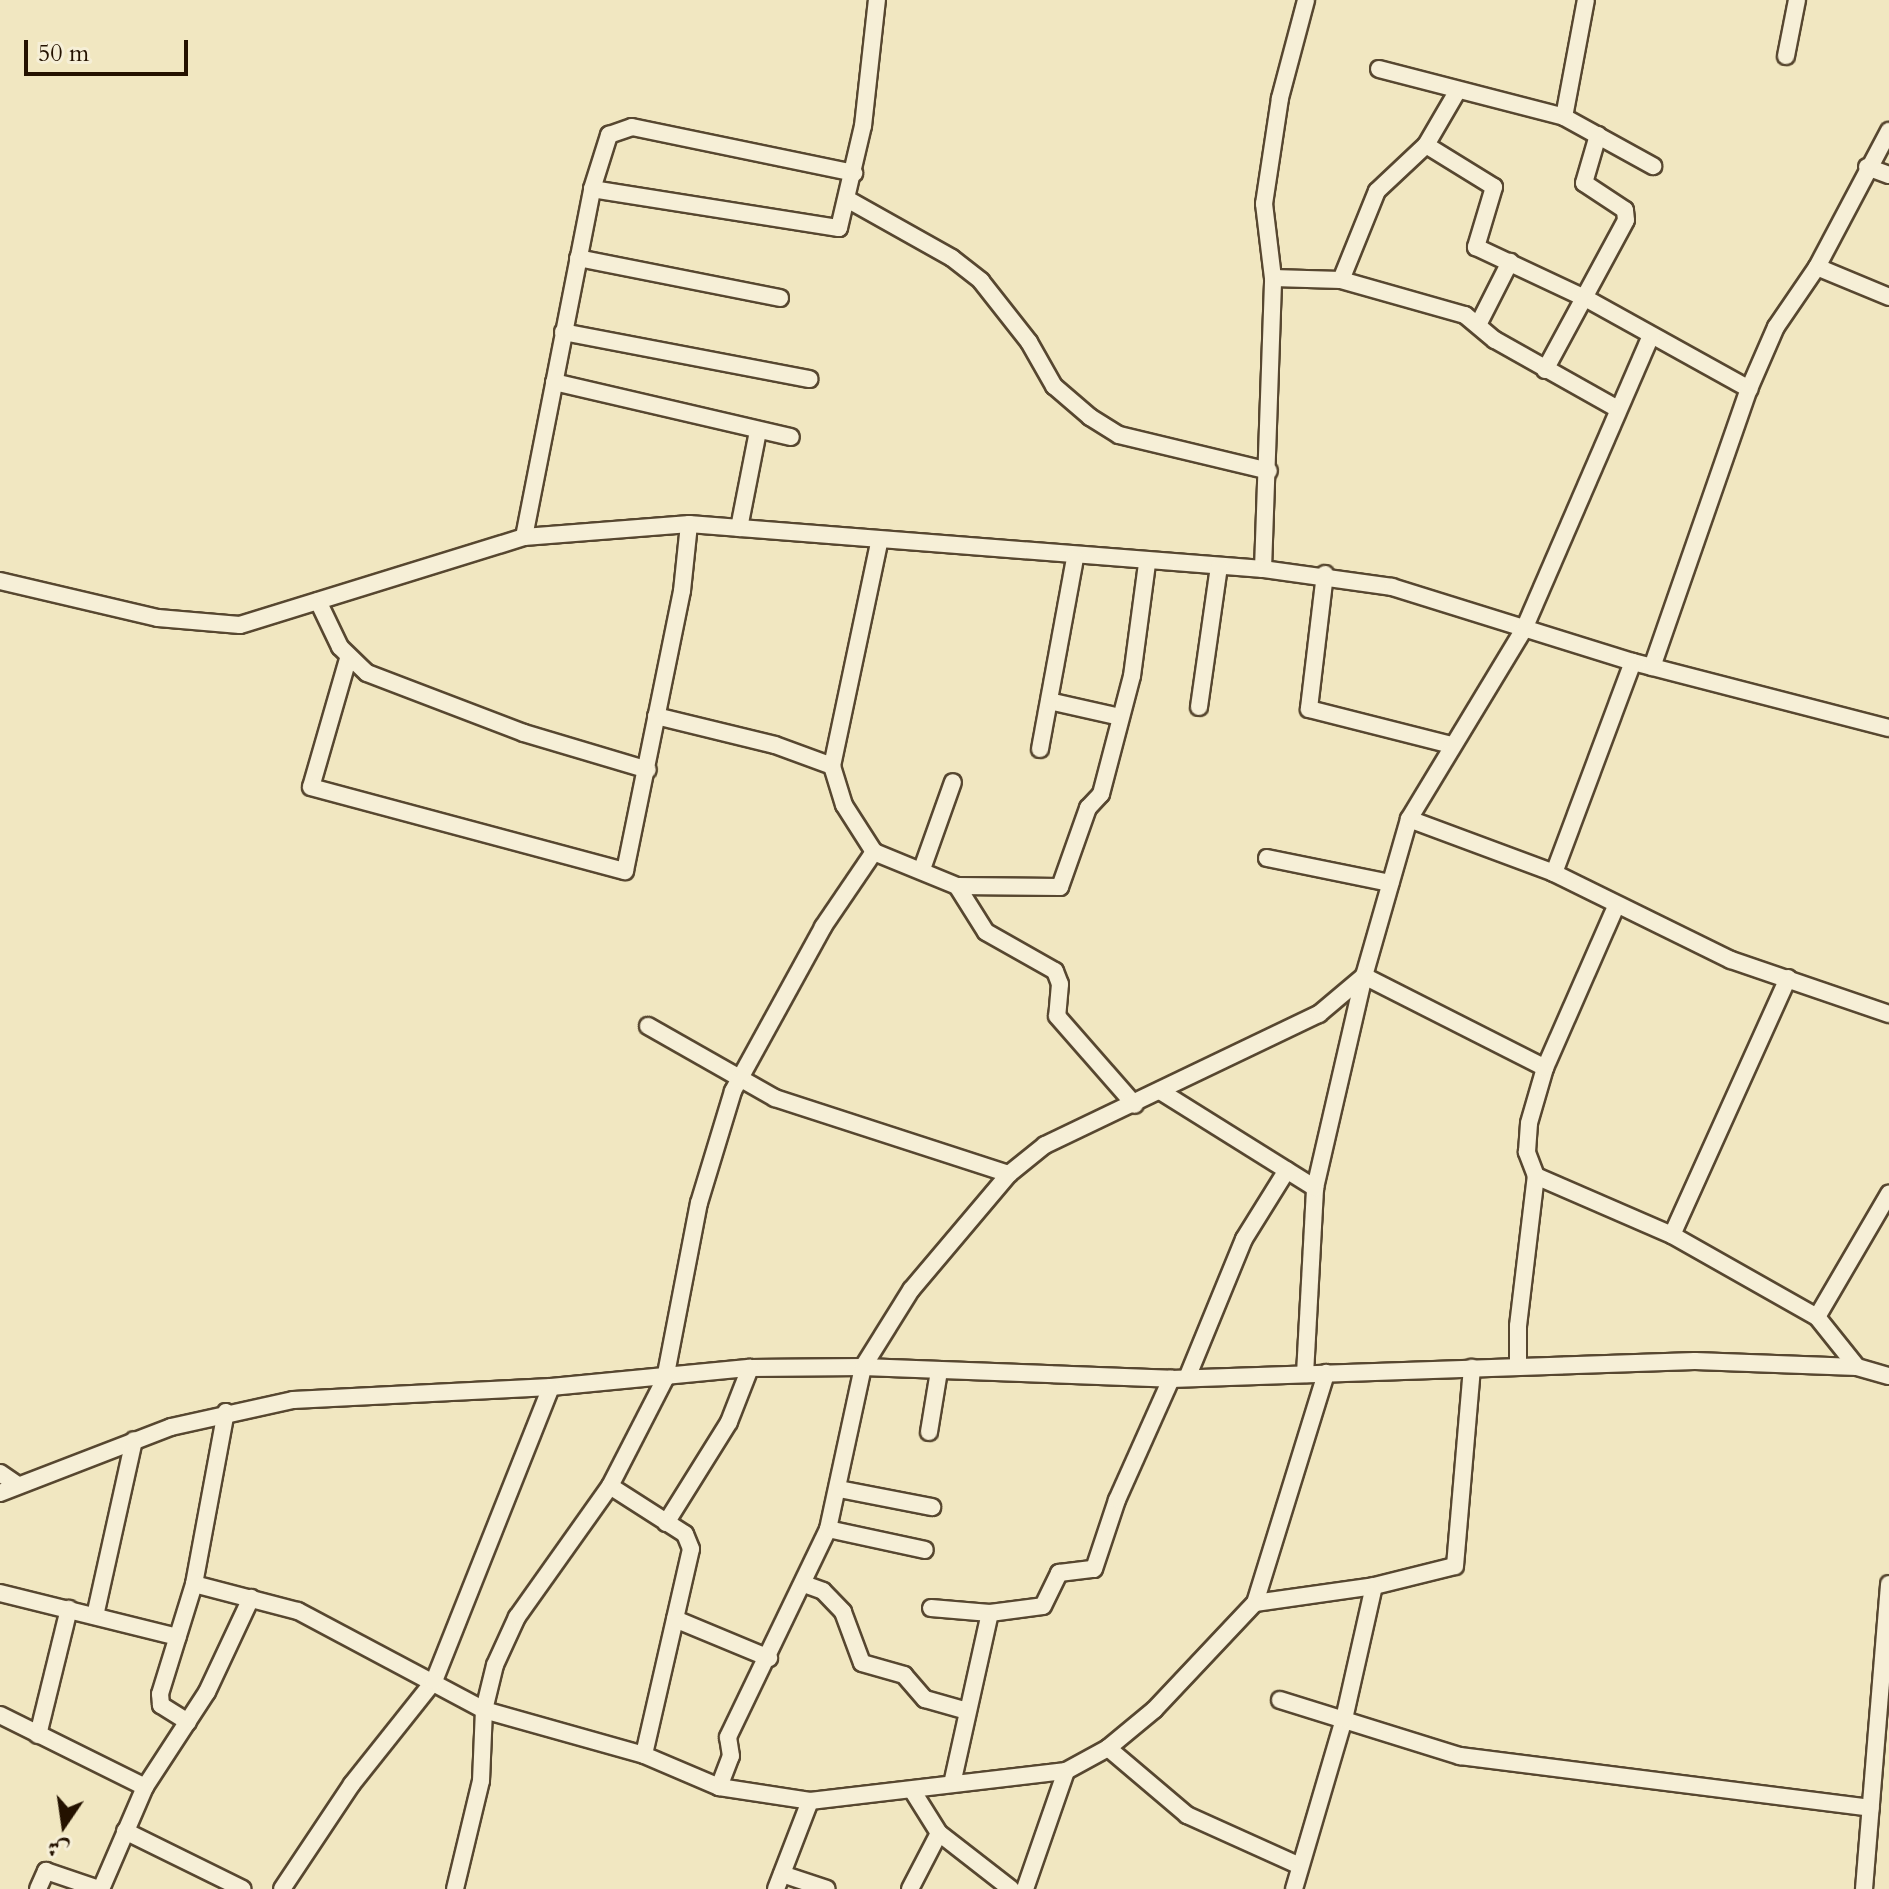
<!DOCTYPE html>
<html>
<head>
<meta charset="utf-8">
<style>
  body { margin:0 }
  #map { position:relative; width:1889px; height:1889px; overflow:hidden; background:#f1e7c1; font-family:Cardo,Amiri,serif }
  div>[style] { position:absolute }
  .roads { filter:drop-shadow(2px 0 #574730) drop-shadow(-2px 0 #574730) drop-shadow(0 2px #574730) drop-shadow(0 -2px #574730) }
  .street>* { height:16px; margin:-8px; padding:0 8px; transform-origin:8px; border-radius:8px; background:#f6efd7 }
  span { translate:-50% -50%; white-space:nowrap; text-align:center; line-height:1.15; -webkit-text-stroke:7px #f6efd7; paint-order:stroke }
  .north { position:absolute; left:24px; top:1785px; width:80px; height:80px; -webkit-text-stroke:6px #f6efd7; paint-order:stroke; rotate:193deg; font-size:22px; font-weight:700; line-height:32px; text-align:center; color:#241200 }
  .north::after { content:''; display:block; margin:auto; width:28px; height:36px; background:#241200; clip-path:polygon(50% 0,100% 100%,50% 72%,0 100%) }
  .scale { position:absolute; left:24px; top:40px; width:164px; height:36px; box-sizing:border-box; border:4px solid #241200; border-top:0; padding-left:10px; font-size:24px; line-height:28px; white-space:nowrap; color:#241200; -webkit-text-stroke:6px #f6efd7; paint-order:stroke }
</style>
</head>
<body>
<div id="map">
  <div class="roads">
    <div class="street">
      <div style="left:1786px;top:56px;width:57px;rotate:-78.9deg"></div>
      <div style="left:1379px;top:69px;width:191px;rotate:14.5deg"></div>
      <div style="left:1564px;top:117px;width:102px;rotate:28.8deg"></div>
      <div style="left:1564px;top:117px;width:119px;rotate:-79.4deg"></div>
      <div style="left:1426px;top:145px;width:80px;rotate:31.7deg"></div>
      <div style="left:1494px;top:187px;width:63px;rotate:106.7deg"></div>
      <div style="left:1476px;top:247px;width:120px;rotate:25.1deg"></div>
      <div style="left:1585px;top:298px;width:188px;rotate:29deg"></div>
      <div style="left:1867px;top:167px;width:23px;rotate:20deg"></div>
      <div style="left:592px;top:189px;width:250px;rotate:9deg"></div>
      <div style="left:839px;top:228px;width:105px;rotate:-76.8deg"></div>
      <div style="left:863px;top:126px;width:127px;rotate:-83.7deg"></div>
      <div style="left:847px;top:199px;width:120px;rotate:29.3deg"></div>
      <div style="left:952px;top:258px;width:37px;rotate:38deg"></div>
      <div style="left:981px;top:281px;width:78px;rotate:51.8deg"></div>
      <div style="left:1029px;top:342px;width:51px;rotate:60.4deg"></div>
      <div style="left:1054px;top:386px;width:48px;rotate:40.7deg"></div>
      <div style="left:1090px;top:417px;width:34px;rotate:32deg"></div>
      <div style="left:1119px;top:435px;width:154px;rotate:13.5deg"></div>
      <div style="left:578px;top:258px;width:206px;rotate:11.2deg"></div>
      <div style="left:1817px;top:267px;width:78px;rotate:22.6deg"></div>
      <div style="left:1273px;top:278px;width:68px;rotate:1.7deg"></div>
      <div style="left:1341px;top:280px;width:129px;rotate:15.8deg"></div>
      <div style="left:1465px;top:315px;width:39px;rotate:40deg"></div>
      <div style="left:1495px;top:340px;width:141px;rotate:29.3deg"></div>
      <div style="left:1341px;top:280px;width:96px;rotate:-68deg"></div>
      <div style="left:1377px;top:191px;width:67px;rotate:-43.2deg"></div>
      <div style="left:1426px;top:145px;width:61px;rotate:-59.7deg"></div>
      <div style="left:1478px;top:325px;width:71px;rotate:-63.1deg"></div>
      <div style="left:563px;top:332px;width:251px;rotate:10.8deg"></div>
      <div style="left:1545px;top:370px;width:170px;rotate:-61.6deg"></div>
      <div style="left:1626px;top:220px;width:10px;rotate:-96deg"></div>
      <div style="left:1625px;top:210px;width:49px;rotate:-146.6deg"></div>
      <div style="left:1584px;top:183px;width:50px;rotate:-73.7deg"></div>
      <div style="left:554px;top:382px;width:243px;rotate:13.1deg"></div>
      <div style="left:739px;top:528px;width:99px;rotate:-78.9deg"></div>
      <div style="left:524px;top:537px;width:355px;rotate:-78.9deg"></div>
      <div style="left:592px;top:189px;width:57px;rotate:-72.5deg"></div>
      <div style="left:609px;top:135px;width:24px;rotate:-19deg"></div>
      <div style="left:632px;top:127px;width:227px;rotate:11.7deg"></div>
      <div style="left:879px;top:543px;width:228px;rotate:101.9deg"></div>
      <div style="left:832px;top:766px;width:41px;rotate:72.9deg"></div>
      <div style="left:844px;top:805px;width:56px;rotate:57.4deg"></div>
      <div style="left:874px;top:852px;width:90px;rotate:22.3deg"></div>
      <div style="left:957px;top:886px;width:103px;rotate:0.6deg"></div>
      <div style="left:1060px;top:887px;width:84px;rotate:-70.5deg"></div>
      <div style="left:1088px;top:808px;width:19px;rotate:-47deg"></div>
      <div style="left:1101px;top:794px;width:122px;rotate:-75.3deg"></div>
      <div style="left:1132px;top:676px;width:113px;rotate:-82.4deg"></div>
      <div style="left:1263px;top:569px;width:291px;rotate:-88deg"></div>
      <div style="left:1273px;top:278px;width:75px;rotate:-96.9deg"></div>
      <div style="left:1264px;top:204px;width:107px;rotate:-81.4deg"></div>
      <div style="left:1280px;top:98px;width:101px;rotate:-75.1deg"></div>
      <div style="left:1325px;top:574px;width:136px;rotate:96.8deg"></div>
      <div style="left:1309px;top:709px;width:146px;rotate:14.2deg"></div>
      <div style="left:0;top:581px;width:162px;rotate:13.2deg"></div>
      <div style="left:158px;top:618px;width:82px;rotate:4.9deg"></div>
      <div style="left:240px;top:625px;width:297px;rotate:-17.2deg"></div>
      <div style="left:524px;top:537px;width:166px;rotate:-4.5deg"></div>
      <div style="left:689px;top:524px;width:576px;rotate:4.48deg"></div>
      <div style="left:1263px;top:569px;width:130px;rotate:7.9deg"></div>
      <div style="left:1392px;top:587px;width:252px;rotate:17.3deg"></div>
      <div style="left:1633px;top:662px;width:264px;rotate:14.5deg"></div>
      <div style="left:318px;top:601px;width:51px;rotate:64.4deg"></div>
      <div style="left:340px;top:647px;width:37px;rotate:44deg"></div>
      <div style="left:367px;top:673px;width:168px;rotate:20.9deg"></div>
      <div style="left:524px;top:733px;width:129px;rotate:16.6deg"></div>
      <div style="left:348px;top:659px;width:133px;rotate:106.1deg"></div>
      <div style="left:311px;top:787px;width:325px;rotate:15deg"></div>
      <div style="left:625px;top:871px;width:286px;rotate:-78.5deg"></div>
      <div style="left:682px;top:591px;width:67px;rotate:-84deg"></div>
      <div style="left:1652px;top:667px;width:294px;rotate:-70.8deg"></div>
      <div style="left:1749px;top:389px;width:68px;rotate:-66.5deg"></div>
      <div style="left:1776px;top:327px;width:73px;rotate:-55.7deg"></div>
      <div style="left:1817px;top:267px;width:154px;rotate:-62.1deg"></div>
      <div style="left:1049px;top:701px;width:73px;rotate:12.7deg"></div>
      <div style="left:1199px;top:707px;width:141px;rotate:-81.9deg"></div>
      <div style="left:656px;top:716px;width:122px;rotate:13.7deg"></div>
      <div style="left:775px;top:745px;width:61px;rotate:20.2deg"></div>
      <div style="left:1040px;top:749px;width:194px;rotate:-79.6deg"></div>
      <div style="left:1409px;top:819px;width:155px;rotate:20.4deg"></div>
      <div style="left:1554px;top:873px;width:197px;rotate:26.2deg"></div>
      <div style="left:1731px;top:960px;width:167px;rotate:18.9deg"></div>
      <div style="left:1267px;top:858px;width:126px;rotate:11.5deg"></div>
      <div style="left:922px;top:869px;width:92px;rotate:-70.4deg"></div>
      <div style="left:1554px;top:873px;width:225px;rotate:-69.5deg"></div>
      <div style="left:957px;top:886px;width:54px;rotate:57.8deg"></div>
      <div style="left:986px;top:932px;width:79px;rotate:29.5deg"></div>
      <div style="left:1055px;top:971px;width:14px;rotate:69deg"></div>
      <div style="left:1060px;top:984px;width:32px;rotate:95deg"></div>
      <div style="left:1057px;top:1016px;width:118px;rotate:48.8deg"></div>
      <div style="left:1364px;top:976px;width:203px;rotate:26.9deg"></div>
      <div style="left:648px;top:1026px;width:146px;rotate:29.6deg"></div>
      <div style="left:775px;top:1098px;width:246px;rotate:18deg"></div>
      <div style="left:1160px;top:1091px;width:183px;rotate:32deg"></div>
      <div style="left:1536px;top:1176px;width:148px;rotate:23.5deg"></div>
      <div style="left:1672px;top:1235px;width:167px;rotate:29.5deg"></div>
      <div style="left:1817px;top:1317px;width:64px;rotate:51.3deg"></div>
      <div style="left:1672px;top:1235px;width:282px;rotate:-65.7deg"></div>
      <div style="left:1817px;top:1317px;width:143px;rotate:-59.7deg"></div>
      <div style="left:1518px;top:1367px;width:41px;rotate:-90deg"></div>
      <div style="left:1518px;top:1326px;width:151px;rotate:-83.2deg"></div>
      <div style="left:1536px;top:1176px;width:26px;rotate:-111deg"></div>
      <div style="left:1527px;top:1152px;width:29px;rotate:-86deg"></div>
      <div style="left:1529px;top:1123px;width:57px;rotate:-73.8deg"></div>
      <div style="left:1545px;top:1068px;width:177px;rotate:-66.3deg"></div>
      <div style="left:1305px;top:1374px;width:186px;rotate:-86.9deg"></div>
      <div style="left:1315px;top:1188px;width:218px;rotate:-77deg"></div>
      <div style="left:1364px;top:976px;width:163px;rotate:-74deg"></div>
      <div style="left:1409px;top:819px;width:222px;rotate:-58.8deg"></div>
      <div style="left:1524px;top:629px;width:320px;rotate:-66.6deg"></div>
      <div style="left:1187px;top:1378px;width:150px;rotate:-67.7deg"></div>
      <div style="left:1244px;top:1239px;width:81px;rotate:-58.1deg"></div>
      <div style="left:929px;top:1432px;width:62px;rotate:-80.7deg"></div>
      <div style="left:0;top:1473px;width:22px;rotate:34deg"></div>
      <div style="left:610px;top:1486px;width:89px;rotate:32.6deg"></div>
      <div style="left:685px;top:1534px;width:16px;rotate:68deg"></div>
      <div style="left:691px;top:1549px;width:211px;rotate:102.9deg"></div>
      <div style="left:839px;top:1489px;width:95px;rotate:11deg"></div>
      <div style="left:0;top:1493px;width:183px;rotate:-21.1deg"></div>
      <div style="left:171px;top:1427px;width:125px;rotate:-12.5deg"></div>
      <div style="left:293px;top:1400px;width:258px;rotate:-2.9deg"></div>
      <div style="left:551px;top:1387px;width:200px;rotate:-5.5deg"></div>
      <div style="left:750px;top:1368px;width:113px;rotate:-0.5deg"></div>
      <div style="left:863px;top:1367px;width:308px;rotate:2.2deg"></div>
      <div style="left:1171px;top:1379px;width:524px;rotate:-1.97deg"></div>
      <div style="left:1695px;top:1361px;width:162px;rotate:2.1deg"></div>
      <div style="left:1857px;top:1367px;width:33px;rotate:16deg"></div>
      <div style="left:666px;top:1523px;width:119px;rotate:-58deg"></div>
      <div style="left:729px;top:1422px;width:58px;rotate:-68.7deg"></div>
      <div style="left:828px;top:1529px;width:99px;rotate:12.2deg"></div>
      <div style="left:194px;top:1584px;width:107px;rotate:14.6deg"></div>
      <div style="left:298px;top:1611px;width:211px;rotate:28deg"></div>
      <div style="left:484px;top:1710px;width:166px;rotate:15.7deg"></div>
      <div style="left:644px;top:1755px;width:82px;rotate:23.1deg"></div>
      <div style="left:719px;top:1787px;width:92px;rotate:8.7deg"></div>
      <div style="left:810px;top:1801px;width:258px;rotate:-6.7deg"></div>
      <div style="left:1066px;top:1771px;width:48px;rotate:-28.7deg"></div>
      <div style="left:1108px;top:1748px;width:60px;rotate:-39.6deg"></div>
      <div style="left:1154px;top:1710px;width:147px;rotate:-46.7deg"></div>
      <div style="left:1255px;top:1603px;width:241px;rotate:-72.8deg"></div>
      <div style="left:804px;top:1584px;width:20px;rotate:20deg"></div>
      <div style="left:823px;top:1591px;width:29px;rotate:46deg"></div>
      <div style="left:843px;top:1612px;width:54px;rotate:69.6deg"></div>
      <div style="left:862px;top:1663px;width:44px;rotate:15.9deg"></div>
      <div style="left:904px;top:1675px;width:32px;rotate:49deg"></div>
      <div style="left:925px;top:1699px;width:44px;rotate:15.9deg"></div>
      <div style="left:0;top:1593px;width:183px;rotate:13.9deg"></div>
      <div style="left:1255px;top:1603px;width:120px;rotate:-8.1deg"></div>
      <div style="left:1374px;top:1586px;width:83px;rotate:-13.9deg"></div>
      <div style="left:1455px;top:1566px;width:199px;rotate:-85.1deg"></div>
      <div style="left:931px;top:1608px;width:59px;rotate:4.8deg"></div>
      <div style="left:990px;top:1613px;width:53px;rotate:-7.5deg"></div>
      <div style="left:1043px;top:1606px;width:37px;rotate:-64deg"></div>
      <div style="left:1059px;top:1573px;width:35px;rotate:-7deg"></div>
      <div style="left:1094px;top:1569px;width:73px;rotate:-71.6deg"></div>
      <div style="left:1117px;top:1500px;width:133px;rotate:-65.9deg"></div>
      <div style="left:95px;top:1616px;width:180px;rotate:-77.5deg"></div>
      <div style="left:675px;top:1619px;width:102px;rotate:22.5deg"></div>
      <div style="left:1280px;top:1700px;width:189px;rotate:17.3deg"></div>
      <div style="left:1460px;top:1756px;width:414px;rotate:7.2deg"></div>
      <div style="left:0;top:1715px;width:162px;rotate:26.4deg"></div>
      <div style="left:188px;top:1722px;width:32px;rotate:-148deg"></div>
      <div style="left:161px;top:1705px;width:11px;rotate:-95deg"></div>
      <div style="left:160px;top:1694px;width:115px;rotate:-72.8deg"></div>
      <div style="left:194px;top:1584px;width:175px;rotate:-79.5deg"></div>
      <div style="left:38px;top:1735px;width:130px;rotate:-76.2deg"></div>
      <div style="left:1108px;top:1748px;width:104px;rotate:40.3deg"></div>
      <div style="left:1187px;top:1815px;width:124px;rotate:24.3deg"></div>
      <div style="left:952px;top:1784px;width:175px;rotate:-77.5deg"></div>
      <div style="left:719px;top:1787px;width:33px;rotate:-69deg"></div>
      <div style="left:731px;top:1756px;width:19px;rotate:-99deg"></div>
      <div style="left:728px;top:1737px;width:231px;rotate:-64.3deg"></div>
      <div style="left:828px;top:1529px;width:166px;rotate:-77.8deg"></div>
      <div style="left:863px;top:1367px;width:91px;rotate:-58.1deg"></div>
      <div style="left:911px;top:1290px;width:152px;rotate:-49.8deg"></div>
      <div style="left:1009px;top:1174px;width:46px;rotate:-38.9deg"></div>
      <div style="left:1045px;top:1145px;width:304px;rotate:-25.6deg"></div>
      <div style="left:1319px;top:1014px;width:59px;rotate:-40.2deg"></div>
      <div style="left:912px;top:1790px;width:51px;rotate:57.9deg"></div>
      <div style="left:939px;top:1833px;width:91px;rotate:37.9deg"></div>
      <div style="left:125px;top:1831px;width:131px;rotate:26.2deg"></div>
      <div style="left:782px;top:1874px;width:47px;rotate:18.4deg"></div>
      <div style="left:38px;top:1889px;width:20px;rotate:-66deg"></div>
      <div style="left:46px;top:1871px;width:56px;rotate:18.8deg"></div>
      <div style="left:101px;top:1889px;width:111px;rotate:-66.7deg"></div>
      <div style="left:145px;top:1787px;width:113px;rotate:-56.9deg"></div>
      <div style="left:207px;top:1692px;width:104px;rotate:-64.9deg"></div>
      <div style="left:282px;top:1889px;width:126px;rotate:-56.3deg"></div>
      <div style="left:352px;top:1784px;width:132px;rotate:-51.5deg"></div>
      <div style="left:434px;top:1681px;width:316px;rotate:-68.3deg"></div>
      <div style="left:455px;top:1889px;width:111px;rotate:-76.5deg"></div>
      <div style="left:481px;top:1781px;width:71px;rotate:-87.6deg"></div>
      <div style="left:484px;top:1710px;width:46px;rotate:-76.3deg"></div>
      <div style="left:495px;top:1665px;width:53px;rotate:-65.4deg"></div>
      <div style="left:517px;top:1617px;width:161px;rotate:-54.6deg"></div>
      <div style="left:610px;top:1486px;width:120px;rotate:-62.8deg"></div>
      <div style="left:665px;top:1379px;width:179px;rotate:-79.1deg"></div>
      <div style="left:699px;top:1203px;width:117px;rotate:-73.1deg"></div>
      <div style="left:733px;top:1091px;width:187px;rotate:-61.2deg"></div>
      <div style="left:823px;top:927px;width:91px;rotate:-55.8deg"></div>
      <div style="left:776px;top:1889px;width:94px;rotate:-68.9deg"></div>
      <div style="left:910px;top:1889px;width:63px;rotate:-62.6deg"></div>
      <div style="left:1025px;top:1889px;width:125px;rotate:-70.8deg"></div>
      <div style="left:1294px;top:1889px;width:177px;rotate:-73.6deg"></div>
      <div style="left:1344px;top:1719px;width:136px;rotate:-77.3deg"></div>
      <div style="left:1864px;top:1889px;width:306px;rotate:-85.3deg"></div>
    </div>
  </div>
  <div class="north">ش</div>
  <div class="scale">50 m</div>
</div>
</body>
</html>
